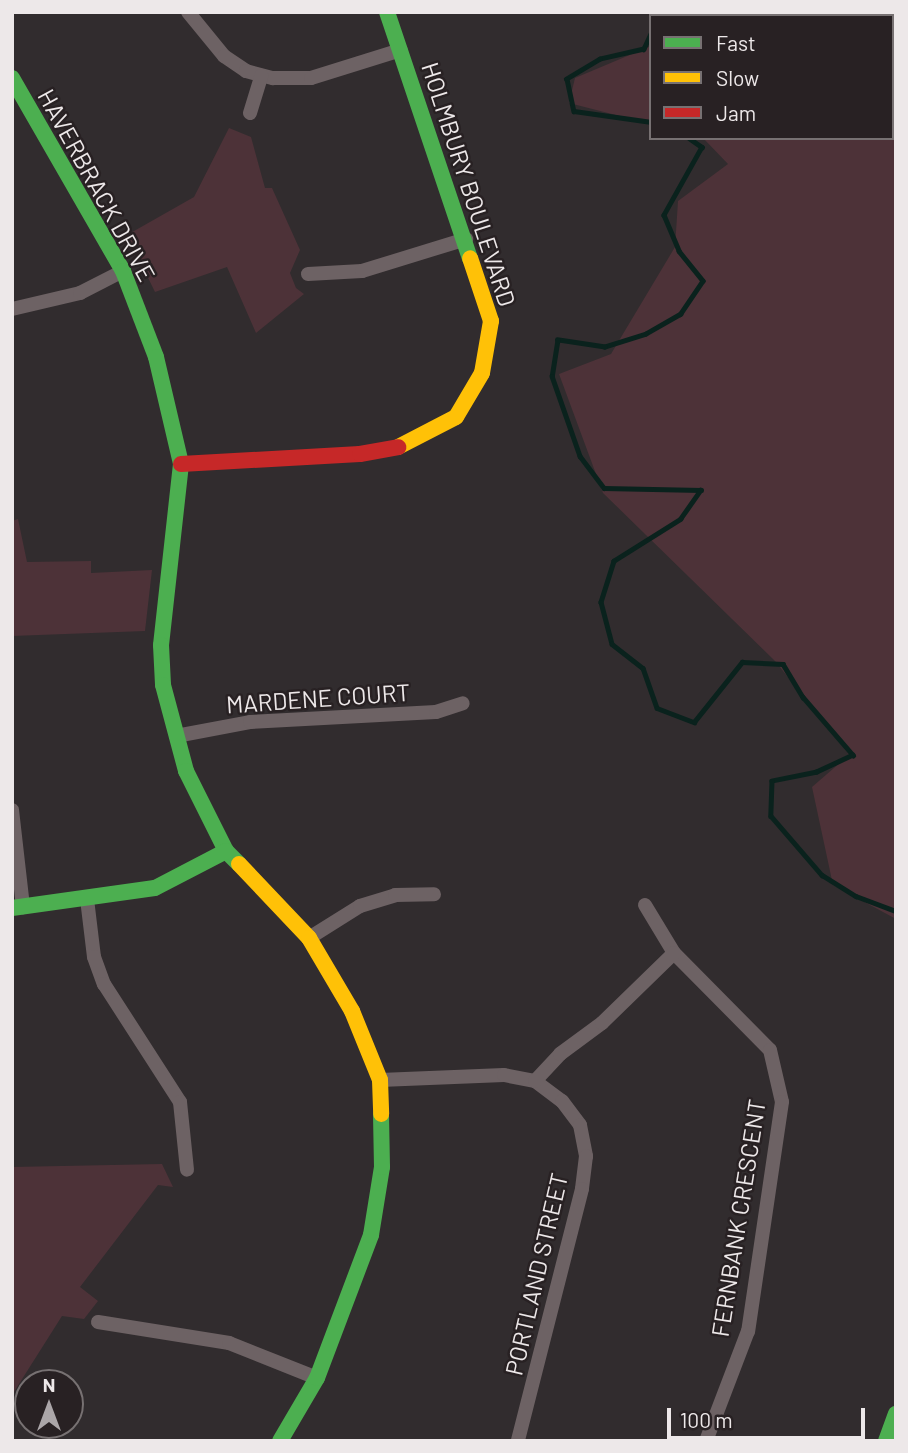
<!DOCTYPE html>
<html>
<head>
<meta charset="utf-8">
<style>
  body { margin:0 }
  #map { position:relative; width:908px; height:1453px; overflow:hidden; background:#312c2e; font-family:Barlow,sans-serif }
  div>[style] { position:absolute }
  .green>* { inset:0; background:#4d3238 }
  .stream>* { height:4.5px; margin:-2.25px; padding:0 2.25px; transform-origin:2.25px; border-radius:2.25px; background:#0a221d }
  .street>* { height:14px; margin:-7px; padding:0 7px; transform-origin:7px; border-radius:7px; background:#6d6264 }
  .fast>* { height:16px; margin:-8px; padding:0 8px; transform-origin:8px; border-radius:8px; background:#4caf50 }
  .slow>* { height:16px; margin:-8px; padding:0 8px; transform-origin:8px; border-radius:8px; background:#ffc107 }
  .jam>* { height:16px; margin:-8px; padding:0 8px; transform-origin:8px; border-radius:8px; background:#c62828 }
  span { translate:-50% -50%; white-space:nowrap; text-align:center; line-height:1.15; -webkit-text-stroke:5px #282123; paint-order:stroke }
  .street-label { font-size:24px; color:#ede8e9 }
  .frame { position:absolute; inset:0; border:14px solid #ede8e9; pointer-events:none }
  .legend { position:absolute; left:649px; top:14px; width:245px; height:126px; box-sizing:border-box; background:#282123; border:2px solid #777172; margin:0; padding:9px 12px; list-style:none; font-size:21px; color:#ede8e9 }
  .legend li { display:flex; align-items:center; gap:14px; height:35px }
  .legend b { width:35px; border:2px solid #777172 }
  .north { position:absolute; left:14px; top:1369px; width:70px; height:70px; box-sizing:border-box; background:#282123; border:2px solid #777172; border-radius:50%; rotate:0deg; font-size:19px; font-weight:700; line-height:28px; text-align:center; color:#ede8e9 }
  .north::after { content:''; display:block; margin:auto; width:24px; height:32px; background:#aba6a8; clip-path:polygon(50% 0,100% 100%,50% 72%,0 100%) }
  .scale { position:absolute; left:667px; top:1408px; width:198px; height:32px; box-sizing:border-box; border:4px solid #ede8e9; border-top:0; padding-left:9px; font-size:21px; line-height:24px; white-space:nowrap; color:#ede8e9; -webkit-text-stroke:5px #282123; paint-order:stroke }
</style>
</head>
<body>
<div id="map">
  <div class="green">
    <div style="clip-path:polygon(667px 12px,896px 12px,896px 919px,833px 885px,812px 787px,849px 755px,776px 662px,603px 493px,559px 374px,611px 354px,675px 247px,678px 201px,728px 164px,703px 138px,892px 138px,892px 16px,665px 16px)"></div>
    <div style="clip-path:polygon(651px 46px,651px 124px,569px 103px,575px 78px)"></div>
    <div style="clip-path:polygon(229px 128px,251px 137px,265px 188px,272px 188px,300px 250px,290px 273px,296px 288px,304px 294px,256px 333px,227px 267px,155px 292px,127px 235px,194px 197px)"></div>
    <div style="clip-path:polygon(18px 519px,27px 562px,91px 561px,91px 573px,152px 570px,145px 631px,12px 636px,12px 521px)"></div>
    <div style="clip-path:polygon(162px 1164px,173px 1187px,158px 1185px,80px 1287px,98px 1301px,84px 1319px,62px 1316px,12px 1395px,12px 1167px)"></div>
  </div>
  <div class="stream">
    <div style="left:660px;top:16px;width:4px;rotate:-63deg"></div>
    <div style="left:651px;top:34px;width:17px;rotate:115deg"></div>
    <div style="left:644px;top:49px;width:45px;rotate:167.2deg"></div>
    <div style="left:600px;top:59px;width:39px;rotate:149deg"></div>
    <div style="left:567px;top:79px;width:33px;rotate:78deg"></div>
    <div style="left:574px;top:111px;width:78px;rotate:8.1deg"></div>
    <div style="left:689px;top:138px;width:16px;rotate:35deg"></div>
    <div style="left:702px;top:147px;width:78px;rotate:119.2deg"></div>
    <div style="left:664px;top:215px;width:39px;rotate:67deg"></div>
    <div style="left:679px;top:251px;width:38px;rotate:51deg"></div>
    <div style="left:703px;top:281px;width:40px;rotate:124deg"></div>
    <div style="left:681px;top:314px;width:40px;rotate:150.3deg"></div>
    <div style="left:646px;top:334px;width:43px;rotate:162.4deg"></div>
    <div style="left:605px;top:347px;width:48px;rotate:-171.5deg"></div>
    <div style="left:558px;top:340px;width:36px;rotate:99deg"></div>
    <div style="left:552px;top:376px;width:85px;rotate:70.7deg"></div>
    <div style="left:580px;top:456px;width:40px;rotate:53deg"></div>
    <div style="left:604px;top:488px;width:97px;rotate:1.2deg"></div>
    <div style="left:701px;top:490px;width:35px;rotate:125deg"></div>
    <div style="left:681px;top:519px;width:79px;rotate:147.9deg"></div>
    <div style="left:614px;top:561px;width:43px;rotate:107.6deg"></div>
    <div style="left:601px;top:602px;width:43px;rotate:75.3deg"></div>
    <div style="left:612px;top:644px;width:39px;rotate:38deg"></div>
    <div style="left:643px;top:668px;width:42px;rotate:70.7deg"></div>
    <div style="left:657px;top:708px;width:40px;rotate:21deg"></div>
    <div style="left:694px;top:722px;width:77px;rotate:-51.3deg"></div>
    <div style="left:742px;top:662px;width:41px;rotate:2.8deg"></div>
    <div style="left:783px;top:664px;width:39px;rotate:59deg"></div>
    <div style="left:803px;top:697px;width:77px;rotate:49.2deg"></div>
    <div style="left:853px;top:755px;width:40px;rotate:155deg"></div>
    <div style="left:817px;top:772px;width:46px;rotate:168.7deg"></div>
    <div style="left:772px;top:781px;width:35px;rotate:92deg"></div>
    <div style="left:771px;top:816px;width:78px;rotate:49.2deg"></div>
    <div style="left:822px;top:875px;width:40px;rotate:32deg"></div>
    <div style="left:856px;top:896px;width:43px;rotate:20.6deg"></div>
  </div>
  <div class="street">
    <div style="left:188px;top:12px;width:57px;rotate:50.7deg"></div>
    <div style="left:224px;top:56px;width:27px;rotate:34deg"></div>
    <div style="left:246px;top:71px;width:28px;rotate:15deg"></div>
    <div style="left:273px;top:78px;width:38px"></div>
    <div style="left:311px;top:78px;width:94px;rotate:-17.3deg"></div>
    <div style="left:250px;top:113px;width:39px;rotate:-73deg"></div>
    <div style="left:308px;top:274px;width:54px;rotate:-3.2deg"></div>
    <div style="left:362px;top:271px;width:109px;rotate:-17.1deg"></div>
    <div style="left:12px;top:309px;width:70px;rotate:-13.2deg"></div>
    <div style="left:80px;top:293px;width:48px;rotate:-27.1deg"></div>
    <div style="left:176px;top:736px;width:75px;rotate:-10.7deg"></div>
    <div style="left:250px;top:722px;width:186px;rotate:-3.1deg"></div>
    <div style="left:436px;top:712px;width:28px;rotate:-18deg"></div>
    <div style="left:12px;top:810px;width:98px;rotate:83.5deg"></div>
    <div style="left:87px;top:899px;width:58px;rotate:83.1deg"></div>
    <div style="left:94px;top:957px;width:29px;rotate:70deg"></div>
    <div style="left:104px;top:984px;width:140px;rotate:57.2deg"></div>
    <div style="left:180px;top:1102px;width:68px;rotate:84.1deg"></div>
    <div style="left:645px;top:905px;width:56px;rotate:58.9deg"></div>
    <div style="left:674px;top:953px;width:136px;rotate:45.3deg"></div>
    <div style="left:770px;top:1050px;width:53px;rotate:77deg"></div>
    <div style="left:782px;top:1102px;width:232px;rotate:98.4deg"></div>
    <div style="left:748px;top:1331px;width:118px;rotate:110.9deg"></div>
    <div style="left:309px;top:938px;width:60px;rotate:-32.1deg"></div>
    <div style="left:360px;top:906px;width:37px;rotate:-17deg"></div>
    <div style="left:395px;top:895px;width:39px;rotate:-1deg"></div>
    <div style="left:380px;top:1080px;width:124px;rotate:-2.3deg"></div>
    <div style="left:504px;top:1075px;width:32px;rotate:11deg"></div>
    <div style="left:535px;top:1081px;width:34px;rotate:37deg"></div>
    <div style="left:562px;top:1101px;width:30px;rotate:53deg"></div>
    <div style="left:580px;top:1125px;width:32px;rotate:79deg"></div>
    <div style="left:586px;top:1156px;width:33px;rotate:97deg"></div>
    <div style="left:582px;top:1189px;width:260px;rotate:104.3deg"></div>
    <div style="left:535px;top:1081px;width:37px;rotate:-47deg"></div>
    <div style="left:560px;top:1054px;width:52px;rotate:-36.4deg"></div>
    <div style="left:602px;top:1023px;width:100px;rotate:-44.2deg"></div>
    <div style="left:98px;top:1322px;width:133px;rotate:9.1deg"></div>
    <div style="left:229px;top:1343px;width:95px;rotate:21.7deg"></div>
  </div>
  <div class="fast">
    <div style="left:387px;top:12px;width:260px;rotate:71.4deg"></div>
    <div style="left:12px;top:78px;width:223px;rotate:60.1deg"></div>
    <div style="left:123px;top:271px;width:92px;rotate:69deg"></div>
    <div style="left:156px;top:357px;width:110px;rotate:76.8deg"></div>
    <div style="left:181px;top:464px;width:182px;rotate:96.3deg"></div>
    <div style="left:161px;top:645px;width:40px;rotate:87.1deg"></div>
    <div style="left:163px;top:685px;width:89px;rotate:75deg"></div>
    <div style="left:186px;top:771px;width:89px;rotate:63.4deg"></div>
    <div style="left:226px;top:851px;width:18px;rotate:45deg"></div>
    <div style="left:12px;top:908px;width:144px;rotate:-8deg"></div>
    <div style="left:155px;top:888px;width:80px;rotate:-27.5deg"></div>
    <div style="left:280px;top:1441px;width:73px;rotate:-59.6deg"></div>
    <div style="left:317px;top:1378px;width:153px;rotate:-69.3deg"></div>
    <div style="left:371px;top:1235px;width:69px;rotate:-80.8deg"></div>
    <div style="left:382px;top:1167px;width:53px;rotate:-91.1deg"></div>
    <div style="left:886px;top:1441px;width:29px;rotate:-70deg"></div>
  </div>
  <div class="slow">
    <div style="left:398px;top:447px;width:65px;rotate:-27.3deg"></div>
    <div style="left:456px;top:417px;width:51px;rotate:-59.4deg"></div>
    <div style="left:482px;top:373px;width:53px;rotate:-80.2deg"></div>
    <div style="left:491px;top:321px;width:66px;rotate:-108.4deg"></div>
    <div style="left:239px;top:864px;width:102px;rotate:46.6deg"></div>
    <div style="left:309px;top:938px;width:85px;rotate:59.5deg"></div>
    <div style="left:352px;top:1011px;width:74px;rotate:67.9deg"></div>
    <div style="left:380px;top:1080px;width:34px;rotate:88deg"></div>
  </div>
  <div class="jam">
    <div style="left:181px;top:464px;width:179px;rotate:-3.2deg"></div>
    <div style="left:360px;top:454px;width:39px;rotate:-10deg"></div>
  </div>
  <div class="street-label">
    <span style="left:469px;top:184px;rotate:72deg">HOLMBURY BOULEVARD</span>
    <span style="left:97px;top:185px;rotate:61deg">HAVERBRACK DRIVE</span>
    <span style="left:318px;top:698px;rotate:-4deg">MARDENE COURT</span>
    <span style="left:738px;top:1218px;rotate:-81deg">FERNBANK CRESCENT</span>
    <span style="left:536px;top:1274px;rotate:-77deg">PORTLAND STREET</span>
  </div>
  <div class="frame"></div>
  <ul class="legend">
  <li><b style="height:9px;background:#4caf50"></b>Fast</li>
  <li><b style="height:9px;background:#ffc107"></b>Slow</li>
  <li><b style="height:9px;background:#c62828"></b>Jam</li>
  </ul>
  <div class="north">N</div>
  <div class="scale">100 m</div>
</div>
</body>
</html>
